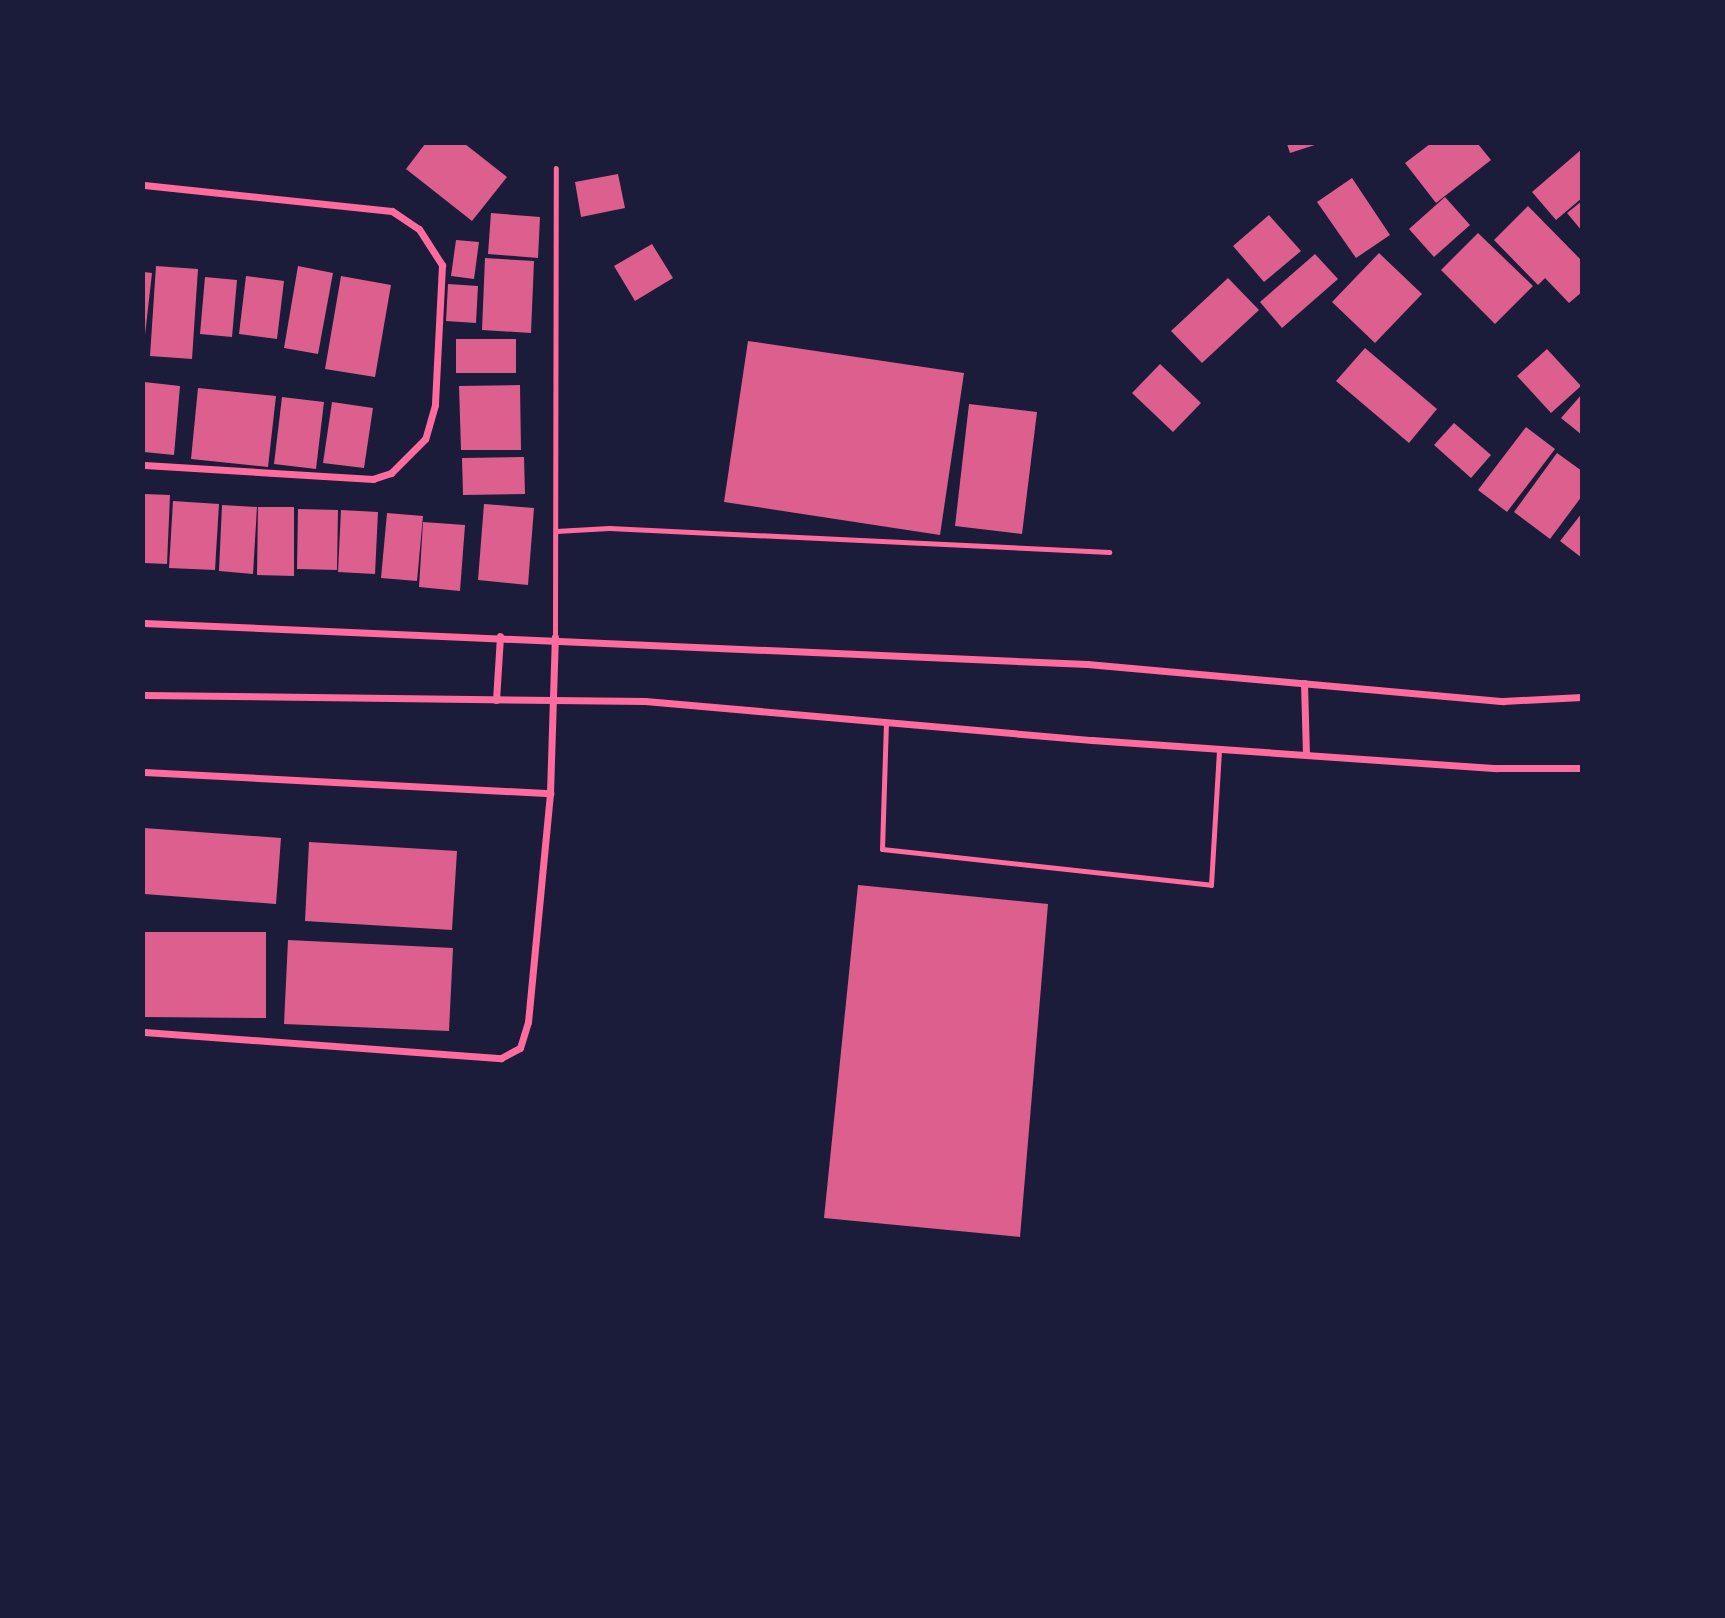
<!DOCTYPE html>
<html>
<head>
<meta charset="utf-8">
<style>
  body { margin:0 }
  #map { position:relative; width:1725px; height:1618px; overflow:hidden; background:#1b1b3a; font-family:Lato,sans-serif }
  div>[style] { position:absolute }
  .building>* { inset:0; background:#dd5f8e }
  .service>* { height:5px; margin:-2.5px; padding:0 2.5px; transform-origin:2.5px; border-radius:2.5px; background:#ff6b9d }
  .minor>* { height:7px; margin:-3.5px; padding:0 3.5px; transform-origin:3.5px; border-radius:3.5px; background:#ff6b9d }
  span { translate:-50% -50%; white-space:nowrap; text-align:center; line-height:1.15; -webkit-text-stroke:6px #1b1b3a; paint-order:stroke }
  .frame { position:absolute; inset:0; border:145px solid #1b1b3a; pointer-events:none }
</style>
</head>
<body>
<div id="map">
  <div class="building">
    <div style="clip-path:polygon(425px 144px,465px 144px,507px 177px,472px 221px,406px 169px)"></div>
    <div style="clip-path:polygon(1287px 144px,1318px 144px,1290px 153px)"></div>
    <div style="clip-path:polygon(1430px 144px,1478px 144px,1491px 160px,1436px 203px,1405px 163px)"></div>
    <div style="clip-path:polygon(1582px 149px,1582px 198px,1556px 220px,1532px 192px)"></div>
    <div style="clip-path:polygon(618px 174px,625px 208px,581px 217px,575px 182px)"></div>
    <div style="clip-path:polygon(1352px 178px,1390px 235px,1356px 258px,1317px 202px)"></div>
    <div style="clip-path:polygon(1445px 197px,1470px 225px,1434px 257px,1409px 229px)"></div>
    <div style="clip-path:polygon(1582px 201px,1582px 231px,1567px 213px)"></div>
    <div style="clip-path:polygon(1528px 206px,1582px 261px,1582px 292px,1569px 303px,1545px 278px,1538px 285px,1494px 240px)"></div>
    <div style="clip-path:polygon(491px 213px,540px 217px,538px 258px,488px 254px)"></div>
    <div style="clip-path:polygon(1269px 215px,1301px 251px,1264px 282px,1233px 246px)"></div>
    <div style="clip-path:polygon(1478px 233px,1533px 286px,1495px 324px,1441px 270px)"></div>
    <div style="clip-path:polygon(456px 240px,479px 242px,474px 279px,451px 276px)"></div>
    <div style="clip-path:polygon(652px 244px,673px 278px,635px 301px,614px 266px)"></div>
    <div style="clip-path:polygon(1379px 253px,1422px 294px,1375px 343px,1332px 302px)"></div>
    <div style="clip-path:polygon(1315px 254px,1338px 279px,1282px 328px,1260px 302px)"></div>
    <div style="clip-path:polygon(485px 258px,534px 261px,531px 333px,482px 330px)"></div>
    <div style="clip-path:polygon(156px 266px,198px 269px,192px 359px,150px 356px)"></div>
    <div style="clip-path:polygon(298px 266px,333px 273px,318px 354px,284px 348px)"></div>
    <div style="clip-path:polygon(144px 272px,152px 273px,145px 335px,144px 335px)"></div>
    <div style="clip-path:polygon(246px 276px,284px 281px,277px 339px,239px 334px)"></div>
    <div style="clip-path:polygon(341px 276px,391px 285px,375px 377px,325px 369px)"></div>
    <div style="clip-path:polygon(205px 277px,237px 280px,232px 337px,200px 334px)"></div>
    <div style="clip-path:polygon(1228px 278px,1259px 310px,1202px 363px,1171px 331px)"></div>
    <div style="clip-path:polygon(448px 284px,478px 286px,476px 323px,446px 321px)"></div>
    <div style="clip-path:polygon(456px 339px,516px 339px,516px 373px,456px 373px)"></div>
    <div style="clip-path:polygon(748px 341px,964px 373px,940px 535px,724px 502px)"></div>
    <div style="clip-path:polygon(1365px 348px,1437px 409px,1409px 443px,1336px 381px)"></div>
    <div style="clip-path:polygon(1547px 349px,1581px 386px,1551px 413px,1517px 376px)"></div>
    <div style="clip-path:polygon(1160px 364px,1201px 403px,1173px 432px,1132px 393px)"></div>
    <div style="clip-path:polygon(144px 382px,180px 386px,174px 455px,144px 452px)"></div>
    <div style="clip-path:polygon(520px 385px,521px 450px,461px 450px,459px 386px)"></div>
    <div style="clip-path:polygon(198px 388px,276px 396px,268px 467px,191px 459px)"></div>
    <div style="clip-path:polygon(1582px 394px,1582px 435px,1561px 418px)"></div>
    <div style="clip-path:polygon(282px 397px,324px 402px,316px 469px,274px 464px)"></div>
    <div style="clip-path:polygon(332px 402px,373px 408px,364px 468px,323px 463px)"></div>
    <div style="clip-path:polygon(969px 404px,1037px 412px,1022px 534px,955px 526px)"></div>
    <div style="clip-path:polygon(1454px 423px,1491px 455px,1471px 478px,1434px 445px)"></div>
    <div style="clip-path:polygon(1526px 427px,1555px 449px,1507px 512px,1478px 490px)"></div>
    <div style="clip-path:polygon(1557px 453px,1582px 471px,1582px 496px,1550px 539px,1514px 512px)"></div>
    <div style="clip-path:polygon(524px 457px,525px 494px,463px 495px,462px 458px)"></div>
    <div style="clip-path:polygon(144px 494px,170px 495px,167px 564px,144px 563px)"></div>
    <div style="clip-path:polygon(173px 501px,219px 504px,215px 570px,169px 568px)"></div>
    <div style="clip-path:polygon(484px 504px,534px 508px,528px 585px,478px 580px)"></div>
    <div style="clip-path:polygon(222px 505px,257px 507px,253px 574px,219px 571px)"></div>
    <div style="clip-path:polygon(258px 507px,294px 507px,294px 576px,257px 575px)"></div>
    <div style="clip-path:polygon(298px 509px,338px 510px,337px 570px,297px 569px)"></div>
    <div style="clip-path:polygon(341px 510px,378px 512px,375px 574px,338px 572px)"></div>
    <div style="clip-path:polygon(387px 513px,423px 516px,417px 581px,381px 578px)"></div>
    <div style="clip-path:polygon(1582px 513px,1582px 558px,1560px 541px)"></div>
    <div style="clip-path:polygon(423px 522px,465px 525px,460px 591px,419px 587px)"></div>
    <div style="clip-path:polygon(144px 828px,281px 838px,276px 904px,144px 894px)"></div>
    <div style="clip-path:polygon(309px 842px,457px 851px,452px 930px,305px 921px)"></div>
    <div style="clip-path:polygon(858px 885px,1048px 904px,1020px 1237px,824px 1218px)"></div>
    <div style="clip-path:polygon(144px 932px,266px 932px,266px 1018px,144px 1017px)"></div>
    <div style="clip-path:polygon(288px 940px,453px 948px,449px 1031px,284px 1024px)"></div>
  </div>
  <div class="service">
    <div style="left:556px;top:531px;width:53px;rotate:-3.2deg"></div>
    <div style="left:609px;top:528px;width:501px;rotate:2.75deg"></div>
    <div style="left:555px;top:637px;width:469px;rotate:-89.9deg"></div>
    <div style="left:886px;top:722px;width:127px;rotate:91.8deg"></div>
    <div style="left:882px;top:849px;width:331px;rotate:6.2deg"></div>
    <div style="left:1211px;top:885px;width:136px;rotate:-86.6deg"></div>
  </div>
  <div class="minor">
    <div style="left:144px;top:185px;width:249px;rotate:6deg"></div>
    <div style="left:392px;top:211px;width:32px;rotate:34deg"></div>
    <div style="left:419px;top:229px;width:43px;rotate:57.4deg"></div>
    <div style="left:442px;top:265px;width:140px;rotate:92.9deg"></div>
    <div style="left:435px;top:405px;width:35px;rotate:106deg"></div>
    <div style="left:425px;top:439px;width:48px;rotate:135deg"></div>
    <div style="left:391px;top:473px;width:19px;rotate:162deg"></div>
    <div style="left:373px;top:479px;width:229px;rotate:-176.5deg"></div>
    <div style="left:144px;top:623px;width:944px;rotate:2.49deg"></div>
    <div style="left:1087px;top:664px;width:418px;rotate:5.1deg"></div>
    <div style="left:1503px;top:701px;width:79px;rotate:-2.9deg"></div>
    <div style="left:1304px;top:683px;width:72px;rotate:88.4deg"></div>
    <div style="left:144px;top:695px;width:501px;rotate:0.69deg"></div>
    <div style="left:645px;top:701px;width:449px;rotate:5deg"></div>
    <div style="left:1092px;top:740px;width:406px;rotate:4deg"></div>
    <div style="left:1497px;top:768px;width:85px"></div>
    <div style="left:496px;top:700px;width:64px;rotate:-86.4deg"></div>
    <div style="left:144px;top:772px;width:407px;rotate:3deg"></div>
    <div style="left:144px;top:1032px;width:358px;rotate:4.2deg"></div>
    <div style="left:501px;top:1058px;width:21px;rotate:-28deg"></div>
    <div style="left:520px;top:1048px;width:27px;rotate:-73deg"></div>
    <div style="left:528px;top:1022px;width:230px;rotate:-84.5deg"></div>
    <div style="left:550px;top:793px;width:156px;rotate:-88.2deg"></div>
  </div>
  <div class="frame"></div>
</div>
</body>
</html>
